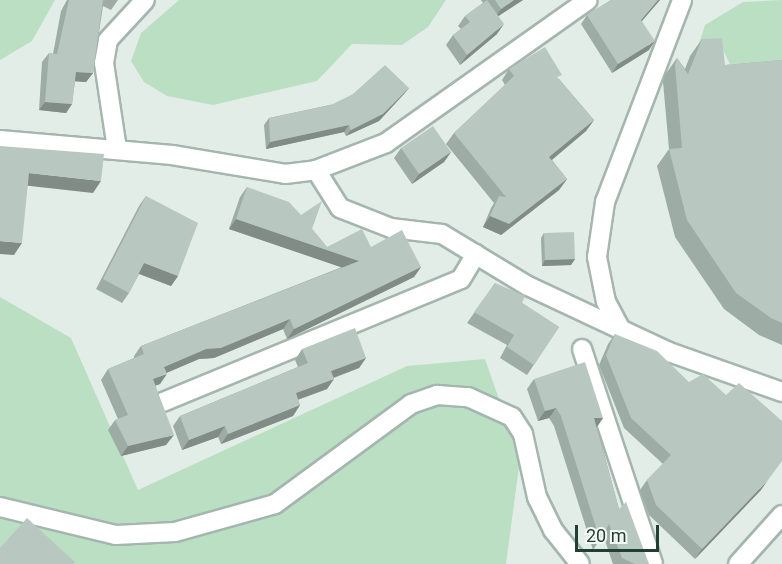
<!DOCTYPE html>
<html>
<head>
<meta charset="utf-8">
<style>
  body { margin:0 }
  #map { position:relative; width:782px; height:564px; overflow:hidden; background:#e3ede8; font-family:Roboto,sans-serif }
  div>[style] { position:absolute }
  .green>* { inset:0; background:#bbdfc3 }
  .roads { filter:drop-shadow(2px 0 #a5b5af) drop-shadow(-2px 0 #a5b5af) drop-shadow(0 2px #a5b5af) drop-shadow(0 -2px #a5b5af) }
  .minor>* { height:18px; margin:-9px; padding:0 9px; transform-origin:9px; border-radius:9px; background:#fff }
  .tertiary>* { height:18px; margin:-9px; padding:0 9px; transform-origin:9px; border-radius:9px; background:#fff }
  .wall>* { inset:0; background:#9eaca6 }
  .shaded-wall>* { inset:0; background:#818c87 }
  .building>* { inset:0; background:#b8c8c1 }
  span { translate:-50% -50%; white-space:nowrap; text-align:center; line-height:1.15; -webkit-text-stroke:5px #f4f9f6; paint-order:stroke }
  .scale { position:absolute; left:575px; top:525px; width:84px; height:27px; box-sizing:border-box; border:3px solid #223f35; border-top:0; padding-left:8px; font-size:18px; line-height:21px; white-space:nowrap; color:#223f35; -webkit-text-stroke:4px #f4f9f6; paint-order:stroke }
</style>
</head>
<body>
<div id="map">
  <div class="green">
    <div style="clip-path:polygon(0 0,55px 0,32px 41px,0 60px)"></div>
    <div style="clip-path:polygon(179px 0,446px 0,428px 27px,402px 45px,352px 44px,317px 81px,213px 105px,167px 96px,144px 82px,131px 61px,141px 33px)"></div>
    <div style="clip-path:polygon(782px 0,782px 63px,730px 64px,721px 46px,699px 44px,705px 25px,743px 2px)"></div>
    <div style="clip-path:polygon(0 297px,71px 338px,138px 490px,407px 366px,485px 359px,520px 459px,506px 564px,0 564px)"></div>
  </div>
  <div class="roads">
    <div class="minor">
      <div style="left:117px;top:149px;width:87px;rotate:-98.6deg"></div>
      <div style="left:104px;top:63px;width:23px;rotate:-80deg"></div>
      <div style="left:108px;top:40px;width:54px;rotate:-47.2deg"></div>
      <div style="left:620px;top:328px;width:30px;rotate:-118deg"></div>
      <div style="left:606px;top:302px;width:46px;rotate:-101.3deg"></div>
      <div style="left:597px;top:257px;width:56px;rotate:-81.7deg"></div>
      <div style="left:605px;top:202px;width:216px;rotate:-69.1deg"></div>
      <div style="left:582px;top:349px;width:226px;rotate:71.7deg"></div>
      <div style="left:163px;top:402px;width:322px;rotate:-22.4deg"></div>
      <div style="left:461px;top:279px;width:29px;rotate:-59deg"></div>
    </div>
    <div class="tertiary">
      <div style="left:0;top:140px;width:173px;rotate:5deg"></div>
      <div style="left:172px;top:155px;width:115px;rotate:9.5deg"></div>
      <div style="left:285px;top:174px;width:31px;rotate:-7deg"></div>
      <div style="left:316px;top:170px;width:75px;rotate:-21.1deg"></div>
      <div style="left:386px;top:143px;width:247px;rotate:-35.3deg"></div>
      <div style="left:316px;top:170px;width:45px;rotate:57.7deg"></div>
      <div style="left:340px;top:208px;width:55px;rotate:21.4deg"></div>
      <div style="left:391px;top:228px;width:51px;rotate:6.7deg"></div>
      <div style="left:442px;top:234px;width:100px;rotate:31.2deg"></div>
      <div style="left:528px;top:286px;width:156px;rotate:25.1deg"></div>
      <div style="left:669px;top:352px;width:120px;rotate:19.5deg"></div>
      <div style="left:0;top:507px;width:119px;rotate:13.6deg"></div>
      <div style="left:116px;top:535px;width:59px;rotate:-2.9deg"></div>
      <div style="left:175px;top:532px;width:104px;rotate:-15.6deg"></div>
      <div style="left:275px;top:504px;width:169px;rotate:-36.3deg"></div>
      <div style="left:411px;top:404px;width:28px;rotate:-19deg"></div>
      <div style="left:437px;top:395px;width:31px;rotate:4deg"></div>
      <div style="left:468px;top:397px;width:48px;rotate:24.4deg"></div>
      <div style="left:512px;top:417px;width:20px;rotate:57deg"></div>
      <div style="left:523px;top:434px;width:65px;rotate:77.5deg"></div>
      <div style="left:537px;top:497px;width:37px;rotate:64deg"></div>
      <div style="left:553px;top:530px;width:43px;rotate:51.5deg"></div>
      <div style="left:738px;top:564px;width:66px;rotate:-48.1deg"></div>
    </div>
  </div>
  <div class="wall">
    <div style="clip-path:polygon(67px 0,118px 0,111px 10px,103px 6px,93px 73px,86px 82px,75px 81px,72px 104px,66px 113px,39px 110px,42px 62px,49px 53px,53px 54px,61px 11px)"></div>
    <div style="clip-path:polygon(481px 0,523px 0,498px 16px,497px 34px,460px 65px,446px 45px,453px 35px,461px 29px,458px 26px,465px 16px,483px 3px)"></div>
    <div style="clip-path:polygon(611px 0,660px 0,642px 21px,649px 50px,612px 73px,581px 24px,587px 15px)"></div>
    <div style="clip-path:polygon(702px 39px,725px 65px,782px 60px,782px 345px,759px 335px,724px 309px,675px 237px,657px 166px,669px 149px,663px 82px,665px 75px,677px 58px,685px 69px,690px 56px)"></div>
    <div style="clip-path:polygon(509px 69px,559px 79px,594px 120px,586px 131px,552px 160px,567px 179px,559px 190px,501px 235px,483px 227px,491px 208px,494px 203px,446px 144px,454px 133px,505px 85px,502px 80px)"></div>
    <div style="clip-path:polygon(409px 88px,404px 94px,379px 121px,346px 136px,344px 132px,266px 149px,264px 125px,269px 118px)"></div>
    <div style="clip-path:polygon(401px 148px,451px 152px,444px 162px,412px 184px,394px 158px)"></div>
    <div style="clip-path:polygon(247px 187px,312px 229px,327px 247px,371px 247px,421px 267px,414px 277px,287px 339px,283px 329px,214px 358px,199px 359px,166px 373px,160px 384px,155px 386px,166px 445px,121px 456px,108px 430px,115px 420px,118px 419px,101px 380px,108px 369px,134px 358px,134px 356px,141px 346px,342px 267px,229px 229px,240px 197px)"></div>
    <div style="clip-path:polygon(146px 196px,178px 276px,171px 286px,139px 274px,129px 293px,122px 303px,96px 289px,139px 206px)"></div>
    <div style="clip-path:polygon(544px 233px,575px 259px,571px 265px,542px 266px,541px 238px)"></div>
    <div style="clip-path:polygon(495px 283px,522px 303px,559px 327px,527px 375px,500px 358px,507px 345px,467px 323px)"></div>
    <div style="clip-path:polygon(615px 334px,761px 490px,695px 559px,649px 515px,640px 490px,647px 480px,663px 464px,624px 428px,599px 365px,608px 344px)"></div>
    <div style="clip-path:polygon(302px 349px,366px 358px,359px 368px,334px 378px,327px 389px,298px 400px,300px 405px,293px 416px,221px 444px,218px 437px,182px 450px,173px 426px,180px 416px,298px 367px,295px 360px)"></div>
    <div style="clip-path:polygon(534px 379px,603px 418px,597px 427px,619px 509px,649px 564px,613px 564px,603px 535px,593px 550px,554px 426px,549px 418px,538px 421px,527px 389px)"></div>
  </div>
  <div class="shaded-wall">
    <div style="clip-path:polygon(514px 0,523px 0,494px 19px,501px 9px)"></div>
    <div style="clip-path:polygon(658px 0,660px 0,635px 29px,641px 20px)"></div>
    <div style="clip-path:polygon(504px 24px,497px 34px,460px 65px,467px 55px)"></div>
    <div style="clip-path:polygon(655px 41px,649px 50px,612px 73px,618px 64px)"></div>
    <div style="clip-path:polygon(76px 72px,93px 73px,86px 82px,70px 81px)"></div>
    <div style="clip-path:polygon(409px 88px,404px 94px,379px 121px,346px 136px,351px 130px)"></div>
    <div style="clip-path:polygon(45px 102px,72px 104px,66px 113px,39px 110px)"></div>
    <div style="clip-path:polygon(594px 120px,586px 131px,542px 168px,549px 157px)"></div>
    <div style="clip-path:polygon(349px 125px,344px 132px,266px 149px,270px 142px)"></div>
    <div style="clip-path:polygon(451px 152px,444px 162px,412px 184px,419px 174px)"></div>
    <div style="clip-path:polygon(29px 173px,101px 181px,93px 193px,21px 185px)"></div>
    <div style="clip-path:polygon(567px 179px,559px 190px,501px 235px,483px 227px,490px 216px)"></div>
    <div style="clip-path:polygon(236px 219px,359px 261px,352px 271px,229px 229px)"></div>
    <div style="clip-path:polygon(0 241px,22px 243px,14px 255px,0 254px)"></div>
    <div style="clip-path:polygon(575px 259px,571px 265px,542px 266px,545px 260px)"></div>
    <div style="clip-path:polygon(144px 263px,178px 276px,171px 286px,137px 273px)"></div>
    <div style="clip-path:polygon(421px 267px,414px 277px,287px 339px,294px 329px)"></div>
    <div style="clip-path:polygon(290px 319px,283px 329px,214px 358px,199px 359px,157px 377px,164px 367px,206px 349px)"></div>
    <div style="clip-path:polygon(366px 358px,359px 368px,324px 381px,331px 371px)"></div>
    <div style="clip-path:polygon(167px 374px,160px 384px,145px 389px,153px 379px)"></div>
    <div style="clip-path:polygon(334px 379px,327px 389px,288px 403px,296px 393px)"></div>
    <div style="clip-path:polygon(300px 405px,293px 416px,221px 444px,228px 434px)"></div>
    <div style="clip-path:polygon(556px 408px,549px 418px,538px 421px,545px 411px)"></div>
    <div style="clip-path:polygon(594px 418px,603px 418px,596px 428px)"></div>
    <div style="clip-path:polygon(225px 426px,218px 437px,182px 450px,189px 440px)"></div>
    <div style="clip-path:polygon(174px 435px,166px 445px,121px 456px,128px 446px)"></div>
    <div style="clip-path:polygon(768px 480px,761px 490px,695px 559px,702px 549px)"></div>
  </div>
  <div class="building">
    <div style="clip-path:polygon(69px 0,103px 0,93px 73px,76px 72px,72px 104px,45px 102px,49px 53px,57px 54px)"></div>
    <div style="clip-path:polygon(487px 0,504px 24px,467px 55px,453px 35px,470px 22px,465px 16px)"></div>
    <div style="clip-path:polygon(495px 0,514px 0,501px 9px)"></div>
    <div style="clip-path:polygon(611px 0,658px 0,641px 20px,655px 41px,618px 64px,587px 15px)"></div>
    <div style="clip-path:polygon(722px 38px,725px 65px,782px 60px,782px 323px,771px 318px,736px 293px,687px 220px,669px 149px,682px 148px,675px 65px,677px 58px,688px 74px,702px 39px)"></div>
    <div style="clip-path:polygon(545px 47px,562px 75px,557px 77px,594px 120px,549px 157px,567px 179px,509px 224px,490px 216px,499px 196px,506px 197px,454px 133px,514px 76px,509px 69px)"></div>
    <div style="clip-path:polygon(385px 65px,409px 88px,383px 114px,351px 130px,349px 125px,270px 142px,269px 118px,331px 105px,353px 94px)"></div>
    <div style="clip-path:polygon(433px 126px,451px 152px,419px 174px,401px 148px)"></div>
    <div style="clip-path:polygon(0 146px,104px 154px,101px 181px,29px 173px,22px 243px,0 241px)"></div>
    <div style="clip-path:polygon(247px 187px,289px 202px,301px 215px,322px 201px,312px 229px,327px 247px,362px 229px,371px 247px,402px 230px,421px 267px,294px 329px,290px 319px,221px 348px,206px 349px,164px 367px,167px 374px,153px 379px,174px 435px,128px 446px,115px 420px,128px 415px,108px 369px,144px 354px,141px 346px,359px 261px,236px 219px)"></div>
    <div style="clip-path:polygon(146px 196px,198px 223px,178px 276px,144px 263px,129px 293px,103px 279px)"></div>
    <div style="clip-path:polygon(574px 232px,575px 259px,545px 260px,544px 233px)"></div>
    <div style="clip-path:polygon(495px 283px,525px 296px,522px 303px,559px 327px,534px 365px,507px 347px,514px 335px,474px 312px)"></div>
    <div style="clip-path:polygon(355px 328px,366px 358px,331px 371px,334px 379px,296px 393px,300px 405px,228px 434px,225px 426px,189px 440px,180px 416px,308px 363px,302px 349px)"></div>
    <div style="clip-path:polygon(615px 334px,657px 351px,689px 382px,703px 374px,726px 395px,739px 383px,782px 421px,782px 461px,768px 480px,702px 549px,656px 505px,647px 480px,671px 455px,631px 418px,606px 355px)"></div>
    <div style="clip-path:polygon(585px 362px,603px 418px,594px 418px,619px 509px,626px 502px,649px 564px,635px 564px,622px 558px,609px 524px,600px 540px,561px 416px,556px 408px,545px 411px,534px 379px)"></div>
    <div style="clip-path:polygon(27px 518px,75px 562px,73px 564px,0 564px,0 548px)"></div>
  </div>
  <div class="scale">20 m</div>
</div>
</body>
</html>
